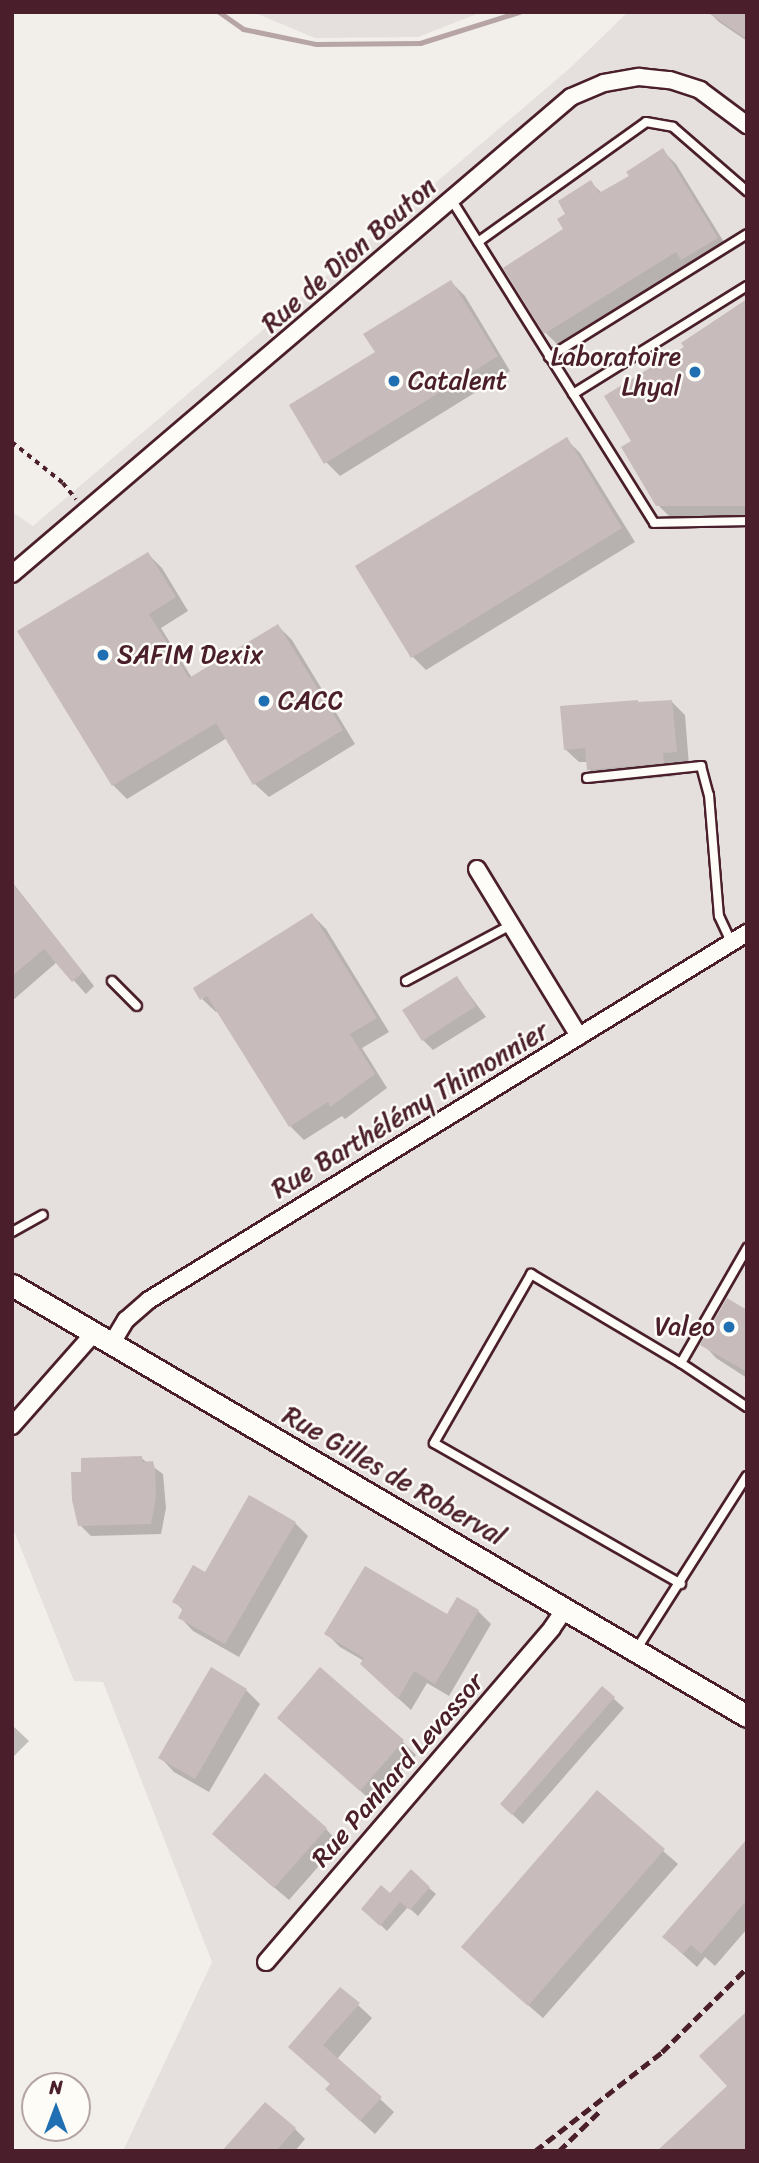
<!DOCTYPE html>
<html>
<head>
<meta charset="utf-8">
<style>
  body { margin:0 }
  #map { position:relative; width:759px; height:2163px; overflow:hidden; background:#f2efeb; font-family:Sriracha,sans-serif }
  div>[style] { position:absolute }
  .built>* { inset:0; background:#e5dfdd }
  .shadow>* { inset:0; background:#0003 }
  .stream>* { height:5px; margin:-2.5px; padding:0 2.5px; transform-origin:2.5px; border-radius:2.5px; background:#b7a5a6 }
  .building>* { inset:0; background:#c8bbbb }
  .path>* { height:3.5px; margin-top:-1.75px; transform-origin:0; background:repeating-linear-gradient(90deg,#4a1f2b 0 5px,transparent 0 10px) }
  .roads { filter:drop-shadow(2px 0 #4a1f2b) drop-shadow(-2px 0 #4a1f2b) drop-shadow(0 2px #4a1f2b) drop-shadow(0 -2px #4a1f2b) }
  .service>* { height:8px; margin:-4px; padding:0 4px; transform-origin:4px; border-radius:4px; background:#fdfcf7 }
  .minor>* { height:16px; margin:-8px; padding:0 8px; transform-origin:8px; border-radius:8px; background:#fdfcf7 }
  .tertiary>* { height:21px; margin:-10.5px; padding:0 10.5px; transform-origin:10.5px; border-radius:10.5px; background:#fdfcf7 }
  .rail>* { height:5px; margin-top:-2.5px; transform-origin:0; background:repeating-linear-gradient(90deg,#4a1f2b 0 10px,transparent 0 15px) }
  .dots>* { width:19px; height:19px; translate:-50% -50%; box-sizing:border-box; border:4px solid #fdfcf7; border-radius:50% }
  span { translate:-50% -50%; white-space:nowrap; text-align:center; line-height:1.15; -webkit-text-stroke:5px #fdfcf7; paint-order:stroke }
  .street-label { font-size:26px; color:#4a1f2b }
  .poi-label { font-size:26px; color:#4a1f2b }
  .right { translate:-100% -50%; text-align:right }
  .left { translate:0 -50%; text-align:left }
  .frame { position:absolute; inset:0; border:14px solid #4a1f2b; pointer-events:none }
  .north { position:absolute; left:21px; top:2072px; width:70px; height:70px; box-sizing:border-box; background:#fdfcf7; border:2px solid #b5a4a5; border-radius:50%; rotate:0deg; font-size:19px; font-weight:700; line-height:28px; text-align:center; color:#4a1f2b }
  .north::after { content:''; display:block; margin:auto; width:24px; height:32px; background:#1f6fb2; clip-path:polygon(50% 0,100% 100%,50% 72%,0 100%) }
</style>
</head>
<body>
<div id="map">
  <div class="built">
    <div style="clip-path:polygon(253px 12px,482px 12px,418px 37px,315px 38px)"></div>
    <div style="clip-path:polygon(628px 12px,747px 12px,747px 2151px,123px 2151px,212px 1962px,103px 1682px,74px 1681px,12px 1526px,12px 512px,33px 526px,570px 68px)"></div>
  </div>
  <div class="shadow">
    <div style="clip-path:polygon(709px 12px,747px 12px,747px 41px,719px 22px)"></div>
    <div style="clip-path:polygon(663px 151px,676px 164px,730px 252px,696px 273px,689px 265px,559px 346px,546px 333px,568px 215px,591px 183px,602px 193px,631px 176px)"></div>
    <div style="clip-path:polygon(451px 282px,465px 296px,510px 371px,340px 476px,326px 462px,377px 353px)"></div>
    <div style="clip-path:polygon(747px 301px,747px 519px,672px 519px,658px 505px,634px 442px,686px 348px)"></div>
    <div style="clip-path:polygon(566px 439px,580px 453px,635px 542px,426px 670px,412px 656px)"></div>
    <div style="clip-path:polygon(148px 554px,162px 568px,188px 611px,161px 628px,192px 678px,278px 626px,292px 640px,355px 744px,269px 797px,255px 784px,227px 738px,127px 799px,113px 785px,20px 632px)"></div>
    <div style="clip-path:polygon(671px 701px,685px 715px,689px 765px,675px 766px,676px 776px,603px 783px,589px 769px,588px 762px,579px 762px,565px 749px)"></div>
    <div style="clip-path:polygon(12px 882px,94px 986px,86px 994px,57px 962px,12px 1001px)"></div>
    <div style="clip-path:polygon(312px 915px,326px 929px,389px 1032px,362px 1048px,387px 1088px,345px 1119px,342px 1116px,304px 1140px,290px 1126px,218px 1011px,216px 1012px,202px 999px)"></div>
    <div style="clip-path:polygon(457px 978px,486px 1017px,433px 1050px,423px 1040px)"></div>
    <div style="clip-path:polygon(747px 1312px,747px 1378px,716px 1358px,703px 1344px)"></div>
    <div style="clip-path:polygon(141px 1458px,163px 1474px,166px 1508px,161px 1534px,91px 1536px,80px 1525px)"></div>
    <div style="clip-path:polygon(295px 1523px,308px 1536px,239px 1657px,193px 1631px,180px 1617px,184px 1611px,174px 1601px,205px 1574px)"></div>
    <div style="clip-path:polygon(478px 1611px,491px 1624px,449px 1696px,427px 1683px,411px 1710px,375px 1677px,364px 1661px,340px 1647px,327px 1634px)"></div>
    <div style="clip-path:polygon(246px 1690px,260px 1704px,209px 1792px,174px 1772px,161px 1758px)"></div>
    <div style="clip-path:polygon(613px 1698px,624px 1708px,523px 1824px,512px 1814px)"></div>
    <div style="clip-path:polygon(12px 1725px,29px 1741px,12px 1758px)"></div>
    <div style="clip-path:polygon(293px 1731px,402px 1741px,416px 1755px,374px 1803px)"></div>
    <div style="clip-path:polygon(597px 1793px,678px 1864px,543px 2018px,477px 1961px)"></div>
    <div style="clip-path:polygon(326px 1829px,339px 1843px,289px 1900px,228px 1848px)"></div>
    <div style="clip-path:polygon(747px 1842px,747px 1929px,715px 1966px,705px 1957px,697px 1967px,678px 1950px)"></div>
    <div style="clip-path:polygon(429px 1888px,436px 1894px,418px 1916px,408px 1907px,387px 1931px,364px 1909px,391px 1896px)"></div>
    <div style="clip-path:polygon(358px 2005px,372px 2018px,337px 2059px,394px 2112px,375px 2134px,341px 2103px,331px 2084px,304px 2061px)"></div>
    <div style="clip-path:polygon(295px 2129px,305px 2139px,295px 2151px,224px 2151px)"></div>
  </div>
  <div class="stream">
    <div style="left:219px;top:12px;width:29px;rotate:35deg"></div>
    <div style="left:243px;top:29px;width:75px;rotate:11.6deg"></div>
    <div style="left:316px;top:44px;width:104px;rotate:-0.6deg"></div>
    <div style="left:420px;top:43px;width:104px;rotate:-17.4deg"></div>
  </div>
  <div class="building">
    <div style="clip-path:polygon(707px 12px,747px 12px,747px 39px)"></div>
    <div style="clip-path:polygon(663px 148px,718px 238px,681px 260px,676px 252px,544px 334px,503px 268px,563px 229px,557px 219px,565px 214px,558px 201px,591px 180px,599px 193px,629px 176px,626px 172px)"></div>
    <div style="clip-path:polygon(451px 280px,498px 356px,324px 464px,289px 405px,375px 352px,363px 334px)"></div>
    <div style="clip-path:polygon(747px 299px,747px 506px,656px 506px,621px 447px,631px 441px,604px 396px,684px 347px,681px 343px)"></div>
    <div style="clip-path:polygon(567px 437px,622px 528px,411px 658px,355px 566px)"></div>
    <div style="clip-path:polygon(148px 552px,176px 597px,149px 614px,189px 678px,278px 624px,343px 730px,253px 785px,216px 723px,112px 786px,17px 631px)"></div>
    <div style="clip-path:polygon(638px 700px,638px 702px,672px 700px,677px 752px,663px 753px,664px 763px,587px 770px,585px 748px,564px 750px,560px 706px)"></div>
    <div style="clip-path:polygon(12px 883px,83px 972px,72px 982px,44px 949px,12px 976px)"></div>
    <div style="clip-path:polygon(312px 913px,377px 1018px,350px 1034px,375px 1074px,330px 1107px,328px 1102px,289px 1127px,207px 996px,200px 1000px,193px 988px)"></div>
    <div style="clip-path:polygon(457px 976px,476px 1006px,422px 1041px,402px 1010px)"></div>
    <div style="clip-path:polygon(727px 1298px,747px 1310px,747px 1372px,700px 1345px)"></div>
    <div style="clip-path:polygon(142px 1456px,142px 1462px,153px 1461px,155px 1469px,156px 1497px,151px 1524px,78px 1526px,72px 1500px,71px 1472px,81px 1472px,81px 1458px)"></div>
    <div style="clip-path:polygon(249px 1495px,296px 1522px,225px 1644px,178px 1618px,183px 1608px,172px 1602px,193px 1565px,205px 1572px)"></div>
    <div style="clip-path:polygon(365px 1566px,447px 1614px,457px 1597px,479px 1610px,435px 1684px,414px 1671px,398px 1699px,360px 1664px,364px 1658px,324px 1634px)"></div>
    <div style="clip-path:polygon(211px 1667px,247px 1689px,195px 1779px,158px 1758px)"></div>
    <div style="clip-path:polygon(320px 1667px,404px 1740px,360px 1791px,277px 1718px)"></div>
    <div style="clip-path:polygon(602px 1686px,615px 1697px,512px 1815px,500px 1804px)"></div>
    <div style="clip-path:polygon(265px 1773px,327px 1828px,274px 1888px,212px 1834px)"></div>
    <div style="clip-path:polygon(597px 1790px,665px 1849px,528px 2006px,461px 1947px)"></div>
    <div style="clip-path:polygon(747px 1839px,747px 1900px,701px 1954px,691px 1945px,683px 1954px,662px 1937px)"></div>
    <div style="clip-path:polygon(411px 1869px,430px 1887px,410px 1910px,400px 1902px,380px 1926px,361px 1909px,381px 1885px,390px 1893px)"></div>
    <div style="clip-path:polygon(340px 1987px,360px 2003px,323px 2045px,382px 2097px,360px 2121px,325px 2089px,330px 2084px,288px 2047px)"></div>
    <div style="clip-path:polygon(747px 2011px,747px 2151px,657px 2151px,727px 2086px,699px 2056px)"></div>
    <div style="clip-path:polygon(265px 2102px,296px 2128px,276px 2151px,222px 2151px)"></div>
  </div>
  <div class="path">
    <div style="left:12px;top:442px;width:65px;rotate:38.8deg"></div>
    <div style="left:63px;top:483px;width:21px;rotate:51deg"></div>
  </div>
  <div class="roads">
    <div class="service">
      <div style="left:451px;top:199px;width:382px;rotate:57.9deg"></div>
      <div style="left:654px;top:523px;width:93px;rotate:-1.2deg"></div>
      <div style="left:478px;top:242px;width:206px;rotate:-35.5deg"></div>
      <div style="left:646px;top:122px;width:27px;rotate:10deg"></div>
      <div style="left:673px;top:127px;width:98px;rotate:40.9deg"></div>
      <div style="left:549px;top:357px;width:233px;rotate:-31.8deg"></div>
      <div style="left:573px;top:394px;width:205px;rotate:-31.8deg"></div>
      <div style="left:587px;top:778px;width:115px;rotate:-6deg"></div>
      <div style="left:701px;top:766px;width:30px;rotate:75deg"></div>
      <div style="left:709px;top:795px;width:121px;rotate:85.3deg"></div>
      <div style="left:719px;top:916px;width:29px;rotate:65deg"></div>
      <div style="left:112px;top:981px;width:35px;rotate:45deg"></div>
      <div style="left:406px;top:981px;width:119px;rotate:-28.1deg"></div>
      <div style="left:12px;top:1232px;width:35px;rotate:-29deg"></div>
      <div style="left:681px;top:1363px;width:133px;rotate:-60.1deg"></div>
      <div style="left:681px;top:1584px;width:284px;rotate:-150.3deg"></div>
      <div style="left:434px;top:1443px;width:195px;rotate:-60.1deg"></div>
      <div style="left:531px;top:1274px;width:174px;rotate:30.7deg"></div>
      <div style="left:681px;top:1363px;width:79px;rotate:33.7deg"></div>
      <div style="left:636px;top:1650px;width:206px;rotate:-57.5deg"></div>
    </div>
    <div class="minor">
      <div style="left:12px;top:574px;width:735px;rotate:-40.47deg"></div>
      <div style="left:571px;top:97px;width:36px;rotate:-23deg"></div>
      <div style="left:604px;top:83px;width:36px;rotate:-10deg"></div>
      <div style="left:639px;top:77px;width:31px;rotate:6deg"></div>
      <div style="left:670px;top:80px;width:32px;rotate:18deg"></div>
      <div style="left:700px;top:90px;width:59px;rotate:36.7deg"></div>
      <div style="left:477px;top:869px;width:196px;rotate:58.6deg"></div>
      <div style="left:112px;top:1343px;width:27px;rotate:-59deg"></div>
      <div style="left:126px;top:1320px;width:30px;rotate:-41deg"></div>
      <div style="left:149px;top:1300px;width:702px;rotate:-31.54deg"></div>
      <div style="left:12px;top:1426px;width:124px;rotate:-48.6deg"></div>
      <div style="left:266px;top:1962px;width:440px;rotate:-49.4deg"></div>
      <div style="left:552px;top:1628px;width:23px;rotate:-56deg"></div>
    </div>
    <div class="tertiary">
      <div style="left:12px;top:1285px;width:852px;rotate:30.39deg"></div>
    </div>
  </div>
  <div class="rail">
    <div style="left:535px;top:2151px;width:161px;rotate:-37.9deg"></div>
    <div style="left:662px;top:2052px;width:120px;rotate:-44.7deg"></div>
    <div style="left:559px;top:2151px;width:59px;rotate:-44.3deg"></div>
  </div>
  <div class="dots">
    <div style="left:695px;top:372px;background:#1f6fb2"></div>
    <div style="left:394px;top:381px;background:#1f6fb2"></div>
    <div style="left:103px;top:655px;background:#1f6fb2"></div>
    <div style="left:264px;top:701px;background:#1f6fb2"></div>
    <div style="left:729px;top:1327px;background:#1f6fb2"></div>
  </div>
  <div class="street-label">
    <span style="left:349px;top:255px;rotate:-41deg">Rue de Dion Bouton</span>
    <span style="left:410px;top:1110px;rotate:-31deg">Rue Barthélémy Thimonnier</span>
    <span style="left:394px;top:1476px;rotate:30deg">Rue Gilles de Roberval</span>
    <span style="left:398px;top:1770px;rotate:-49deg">Rue Panhard Levassor</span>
  </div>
  <div class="poi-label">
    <span class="right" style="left:681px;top:372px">Laboratoire<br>Lhyal</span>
    <span class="left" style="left:408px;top:381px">Catalent</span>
    <span class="left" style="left:117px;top:655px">SAFIM Dexix</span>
    <span class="left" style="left:278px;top:701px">CACC</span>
    <span class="right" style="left:715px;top:1327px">Valeo</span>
  </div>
  <div class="frame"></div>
  <div class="north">N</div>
</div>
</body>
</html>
